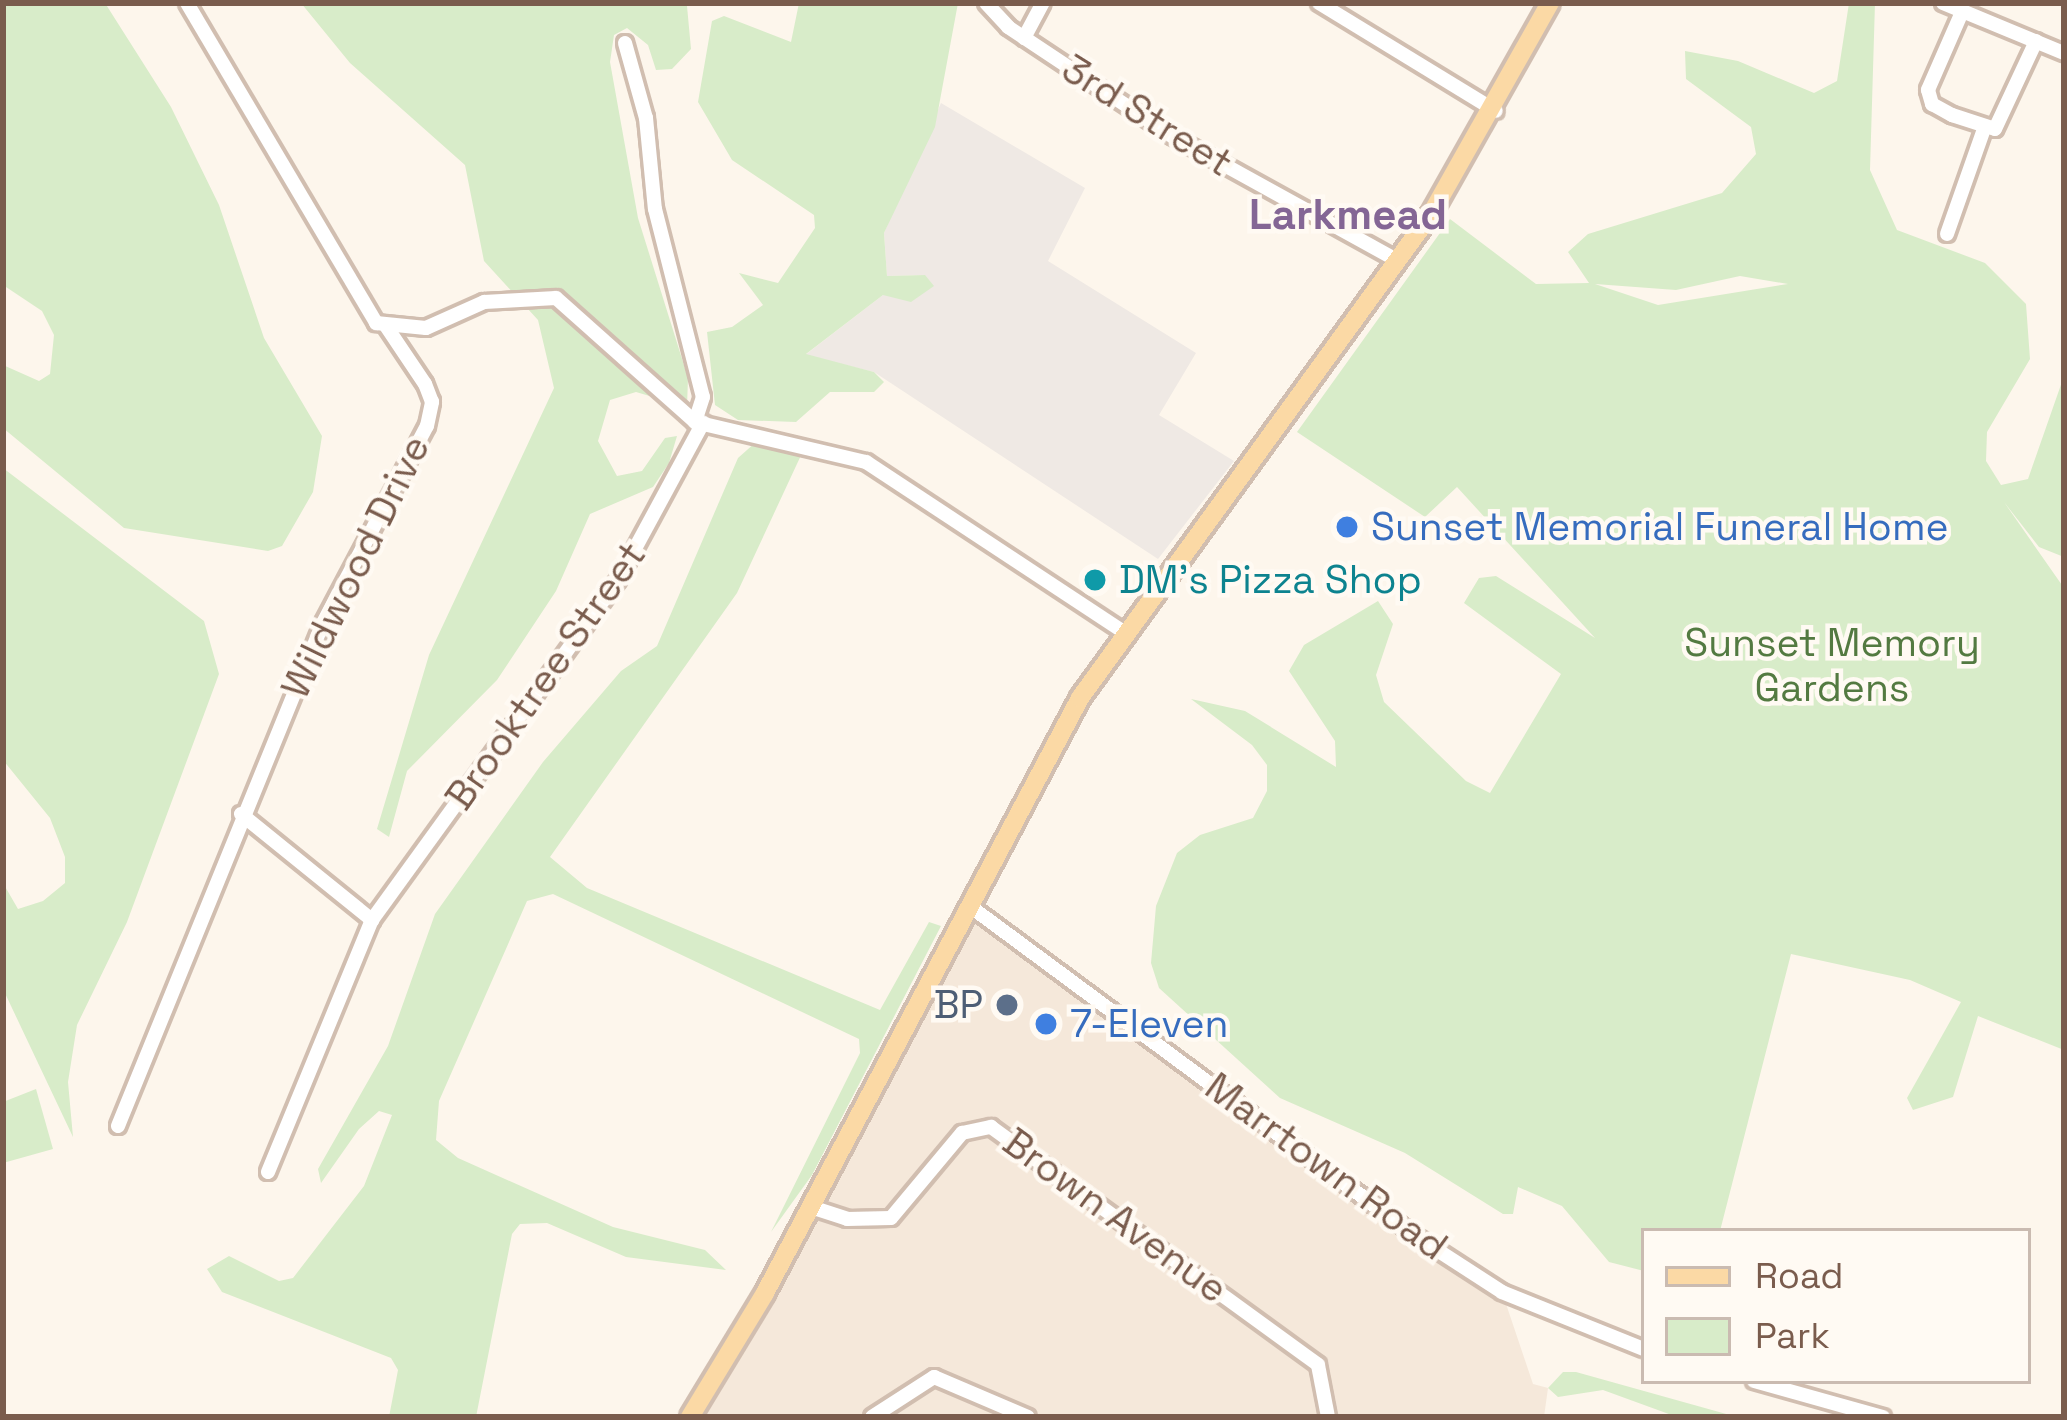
<!DOCTYPE html>
<html>
<head>
<meta charset="utf-8">
<style>
  body { margin:0 }
  #map { position:relative; width:2067px; height:1420px; overflow:hidden; background:#fdf6ec; font-family:"Space Grotesk",sans-serif }
  div>[style] { position:absolute }
  .residential>* { inset:0; background:#f5e8da }
  .industrial>* { inset:0; background:#efe9e4 }
  .green>* { inset:0; background:#d8ecc9 }
  .roads { filter:drop-shadow(3px 0 #d1beb0) drop-shadow(-3px 0 #d1beb0) drop-shadow(0 3px #d1beb0) drop-shadow(0 -3px #d1beb0) }
  .minor>* { height:14px; margin:-7px; padding:0 7px; transform-origin:7px; border-radius:7px; background:#fff }
  .major>* { height:18px; margin:-9px; padding:0 9px; transform-origin:9px; border-radius:9px; background:#fbd9a5 }
  .dots>* { width:33px; height:33px; translate:-50% -50%; box-sizing:border-box; border:6px solid #fffaf3; border-radius:50% }
  span { translate:-50% -50%; white-space:nowrap; text-align:center; line-height:1.15; -webkit-text-stroke:9px #fffaf3; paint-order:stroke }
  .street-label { font-size:39px; color:#7a5c4d }
  .shop-label { font-size:39px; color:#366cbe }
  .left { translate:0 -50%; text-align:left }
  .culture-label { font-size:39px; color:#0d838f }
  .park-label { font-size:39px; color:#537a41 }
  .service-label { font-size:39px; color:#4e5e75 }
  .right { translate:-100% -50%; text-align:right }
  .neighbourhood-label { font-size:42px; color:#846695; font-weight:700 }
  .frame { position:absolute; inset:0; border:6px solid #7a5c4d; pointer-events:none }
  .legend { position:absolute; left:1641px; top:1228px; width:390px; height:156px; box-sizing:border-box; background:#fffaf3; border:3px solid #cabbb1; margin:0; padding:15px 21px; list-style:none; font-size:36px; color:#7a5c4d }
  .legend li { display:flex; align-items:center; gap:24px; height:60px }
  .legend b { width:60px; border:3px solid #cabbb1 }
</style>
</head>
<body>
<div id="map">
  <div class="residential">
    <div style="clip-path:polygon(971px 907px,1502px 1292px,1533px 1384px,1548px 1388px,1544px 1417px,686px 1417px)"></div>
  </div>
  <div class="industrial">
    <div style="clip-path:polygon(941px 103px,1085px 188px,1048px 261px,1196px 353px,1159px 415px,1234px 461px,1158px 559px,874px 372px,805px 355px,883px 295px,925px 275px,887px 276px,884px 233px)"></div>
  </div>
  <div class="green">
    <div style="clip-path:polygon(3px 3px,105px 3px,171px 107px,219px 205px,264px 338px,322px 436px,313px 492px,282px 546px,268px 551px,124px 528px,3px 428px,3px 365px,39px 381px,50px 374px,54px 335px,42px 311px,3px 285px)"></div>
    <div style="clip-path:polygon(301px 3px,687px 6px,691px 49px,672px 69px,656px 70px,648px 45px,627px 28px,614px 35px,610px 62px,638px 218px,688px 378px,687px 407px,636px 392px,610px 400px,598px 441px,617px 476px,642px 471px,665px 438px,677px 436px,669px 463px,653px 487px,590px 514px,556px 591px,497px 680px,407px 771px,389px 837px,377px 829px,429px 655px,554px 388px,538px 320px,484px 261px,465px 165px,350px 63px)"></div>
    <div style="clip-path:polygon(799px 3px,958px 3px,935px 127px,884px 233px,887px 276px,925px 275px,934px 286px,911px 302px,883px 295px,806px 354px,874px 372px,884px 382px,874px 392px,830px 392px,796px 422px,738px 420px,715px 405px,707px 332px,732px 327px,763px 305px,739px 273px,778px 283px,815px 228px,814px 215px,732px 160px,698px 102px,712px 21px,724px 16px,791px 42px)"></div>
    <div style="clip-path:polygon(evenodd,1849px 3px,1875px 3px,1870px 170px,1897px 230px,1985px 263px,2026px 304px,2030px 359px,1987px 432px,1986px 461px,2001px 485px,2028px 479px,2064px 376px,2064px 557px,2039px 547px,2004px 502px,2064px 588px,2064px 1050px,1978px 1016px,1953px 1097px,1913px 1110px,1907px 1098px,1961px 1002px,1910px 980px,1791px 954px,1720px 1231px,1644px 1231px,1644px 1271px,1609px 1262px,1562px 1206px,1518px 1187px,1513px 1214px,1503px 1214px,1405px 1153px,1280px 1098px,1159px 988px,1151px 963px,1156px 906px,1177px 853px,1200px 835px,1253px 818px,1267px 791px,1267px 765px,1252px 745px,1191px 699px,1245px 711px,1336px 767px,1335px 741px,1289px 671px,1304px 645px,1378px 601px,1393px 624px,1376px 675px,1384px 702px,1466px 781px,1490px 793px,1561px 674px,1464px 603px,1479px 578px,1496px 576px,1595px 638px,1457px 487px,1425px 517px,1297px 432px,1450px 219px,1536px 284px,1589px 283px,1568px 252px,1588px 234px,1722px 193px,1756px 154px,1751px 127px,1686px 79px,1685px 51px,1738px 61px,1814px 93px,1837px 81px,1849px 3px,1740px 276px,1788px 284px,1658px 305px,1595px 284px,1676px 290px,1740px 276px)"></div>
    <div style="clip-path:polygon(756px 442px,803px 451px,737px 593px,550px 857px,587px 888px,880px 1010px,929px 922px,941px 926px,812px 1175px,771px 1232px,860px 1053px,859px 1039px,553px 894px,527px 901px,439px 1101px,436px 1140px,458px 1158px,613px 1227px,705px 1250px,726px 1270px,626px 1257px,547px 1223px,520px 1224px,512px 1234px,476px 1417px,389px 1417px,398px 1370px,391px 1358px,222px 1292px,207px 1269px,229px 1256px,279px 1281px,293px 1278px,364px 1186px,392px 1115px,379px 1111px,359px 1129px,321px 1183px,318px 1169px,388px 1046px,435px 914px,543px 762px,621px 671px,657px 646px,738px 458px)"></div>
    <div style="clip-path:polygon(3px 468px,204px 621px,219px 674px,127px 922px,77px 1025px,68px 1082px,73px 1137px,3px 989px,3px 883px,18px 909px,43px 901px,65px 883px,65px 857px,50px 818px,3px 760px)"></div>
    <div style="clip-path:polygon(36px 1089px,53px 1149px,3px 1163px,3px 1102px)"></div>
    <div style="clip-path:polygon(1563px 1372px,1576px 1372px,1737px 1417px,1677px 1417px,1603px 1390px,1558px 1397px,1548px 1388px)"></div>
  </div>
  <div class="roads">
    <div class="minor">
      <div style="left:187px;top:3px;width:372px;rotate:59.4deg"></div>
      <div style="left:376px;top:323px;width:50px;rotate:5.7deg"></div>
      <div style="left:426px;top:328px;width:64px;rotate:-24.1deg"></div>
      <div style="left:484px;top:302px;width:72px;rotate:-3.2deg"></div>
      <div style="left:556px;top:298px;width:186px;rotate:41.7deg"></div>
      <div style="left:695px;top:422px;width:176px;rotate:13.2deg"></div>
      <div style="left:866px;top:462px;width:310px;rotate:33.4deg"></div>
      <div style="left:986px;top:3px;width:33px;rotate:47deg"></div>
      <div style="left:1008px;top:27px;width:197px;rotate:33.6deg"></div>
      <div style="left:1172px;top:136px;width:258px;rotate:28.9deg"></div>
      <div style="left:1319px;top:3px;width:207px;rotate:31.4deg"></div>
      <div style="left:1943px;top:3px;width:131px;rotate:22.5deg"></div>
      <div style="left:1962px;top:12px;width:85px;rotate:113.6deg"></div>
      <div style="left:1928px;top:90px;width:15px;rotate:74deg"></div>
      <div style="left:1932px;top:104px;width:23px;rotate:29deg"></div>
      <div style="left:1952px;top:115px;width:45px;rotate:18deg"></div>
      <div style="left:1995px;top:129px;width:97px;rotate:-65deg"></div>
      <div style="left:1024px;top:38px;width:40px;rotate:-62deg"></div>
      <div style="left:625px;top:43px;width:78px;rotate:74.4deg"></div>
      <div style="left:646px;top:118px;width:91px;rotate:84.4deg"></div>
      <div style="left:655px;top:209px;width:194px;rotate:75.7deg"></div>
      <div style="left:703px;top:397px;width:26px;rotate:108deg"></div>
      <div style="left:1947px;top:234px;width:114px;rotate:-70.6deg"></div>
      <div style="left:241px;top:814px;width:169px;rotate:39deg"></div>
      <div style="left:971px;top:907px;width:555px;rotate:36.5deg"></div>
      <div style="left:1417px;top:1237px;width:101px;rotate:32.9deg"></div>
      <div style="left:1502px;top:1292px;width:153px;rotate:21.9deg"></div>
      <div style="left:118px;top:1126px;width:543px;rotate:-67.83deg"></div>
      <div style="left:323px;top:623px;width:223px;rotate:-62.2deg"></div>
      <div style="left:427px;top:426px;width:25px;rotate:-78deg"></div>
      <div style="left:432px;top:402px;width:19px;rotate:-111deg"></div>
      <div style="left:425px;top:384px;width:70px;rotate:-123.9deg"></div>
      <div style="left:268px;top:1172px;width:273px;rotate:-67.6deg"></div>
      <div style="left:372px;top:920px;width:420px;rotate:-54.1deg"></div>
      <div style="left:618px;top:580px;width:179px;rotate:-61.6deg"></div>
      <div style="left:811px;top:1207px;width:38px;rotate:18deg"></div>
      <div style="left:847px;top:1219px;width:44px;rotate:-1.3deg"></div>
      <div style="left:891px;top:1218px;width:111px;rotate:-50.1deg"></div>
      <div style="left:962px;top:1133px;width:30px;rotate:-12deg"></div>
      <div style="left:991px;top:1127px;width:404px;rotate:36deg"></div>
      <div style="left:1318px;top:1365px;width:53px;rotate:79.1deg"></div>
      <div style="left:1754px;top:1381px;width:134px;rotate:15.6deg"></div>
      <div style="left:872px;top:1417px;width:74px;rotate:-32.8deg"></div>
      <div style="left:934px;top:1377px;width:102px;rotate:23.1deg"></div>
    </div>
    <div class="major">
      <div style="left:690px;top:1417px;width:145px;rotate:-58.8deg"></div>
      <div style="left:765px;top:1293px;width:673px;rotate:-62.1deg"></div>
      <div style="left:1080px;top:698px;width:598px;rotate:-54.05deg"></div>
      <div style="left:1431px;top:214px;width:242px;rotate:-60.6deg"></div>
    </div>
  </div>
  <div class="dots">
    <div style="left:1347px;top:527px;background:#3f7fe0"></div>
    <div style="left:1095px;top:580px;background:#0f9aa8"></div>
    <div style="left:1007px;top:1005px;background:#5c6f8a"></div>
    <div style="left:1046px;top:1024px;background:#3f7fe0"></div>
  </div>
  <div class="street-label">
    <span style="left:1147px;top:116px;rotate:32deg">3rd Street</span>
    <span style="left:356px;top:567px;rotate:-64deg">Wildwood Drive</span>
    <span style="left:546px;top:676px;rotate:-55deg">Brooktree Street</span>
    <span style="left:1326px;top:1167px;rotate:36deg">Marrtown Road</span>
    <span style="left:1115px;top:1216px;rotate:36deg">Brown Avenue</span>
  </div>
  <div class="shop-label">
    <span class="left" style="left:1371px;top:527px">Sunset Memorial Funeral Home</span>
    <span class="left" style="left:1070px;top:1024px">7-Eleven</span>
  </div>
  <div class="culture-label">
    <span class="left" style="left:1119px;top:580px">DM's Pizza Shop</span>
  </div>
  <div class="park-label">
    <span style="left:1832px;top:666px">Sunset Memory<br>Gardens</span>
  </div>
  <div class="service-label">
    <span class="right" style="left:983px;top:1005px">BP</span>
  </div>
  <div class="neighbourhood-label">
    <span style="left:1348px;top:215px">Larkmead</span>
  </div>
  <div class="frame"></div>
  <ul class="legend">
  <li><b style="height:15px;background:#fbd9a5"></b>Road</li>
  <li><b style="height:33px;background:#d8ecc9"></b>Park</li>
  </ul>
</div>
</body>
</html>
